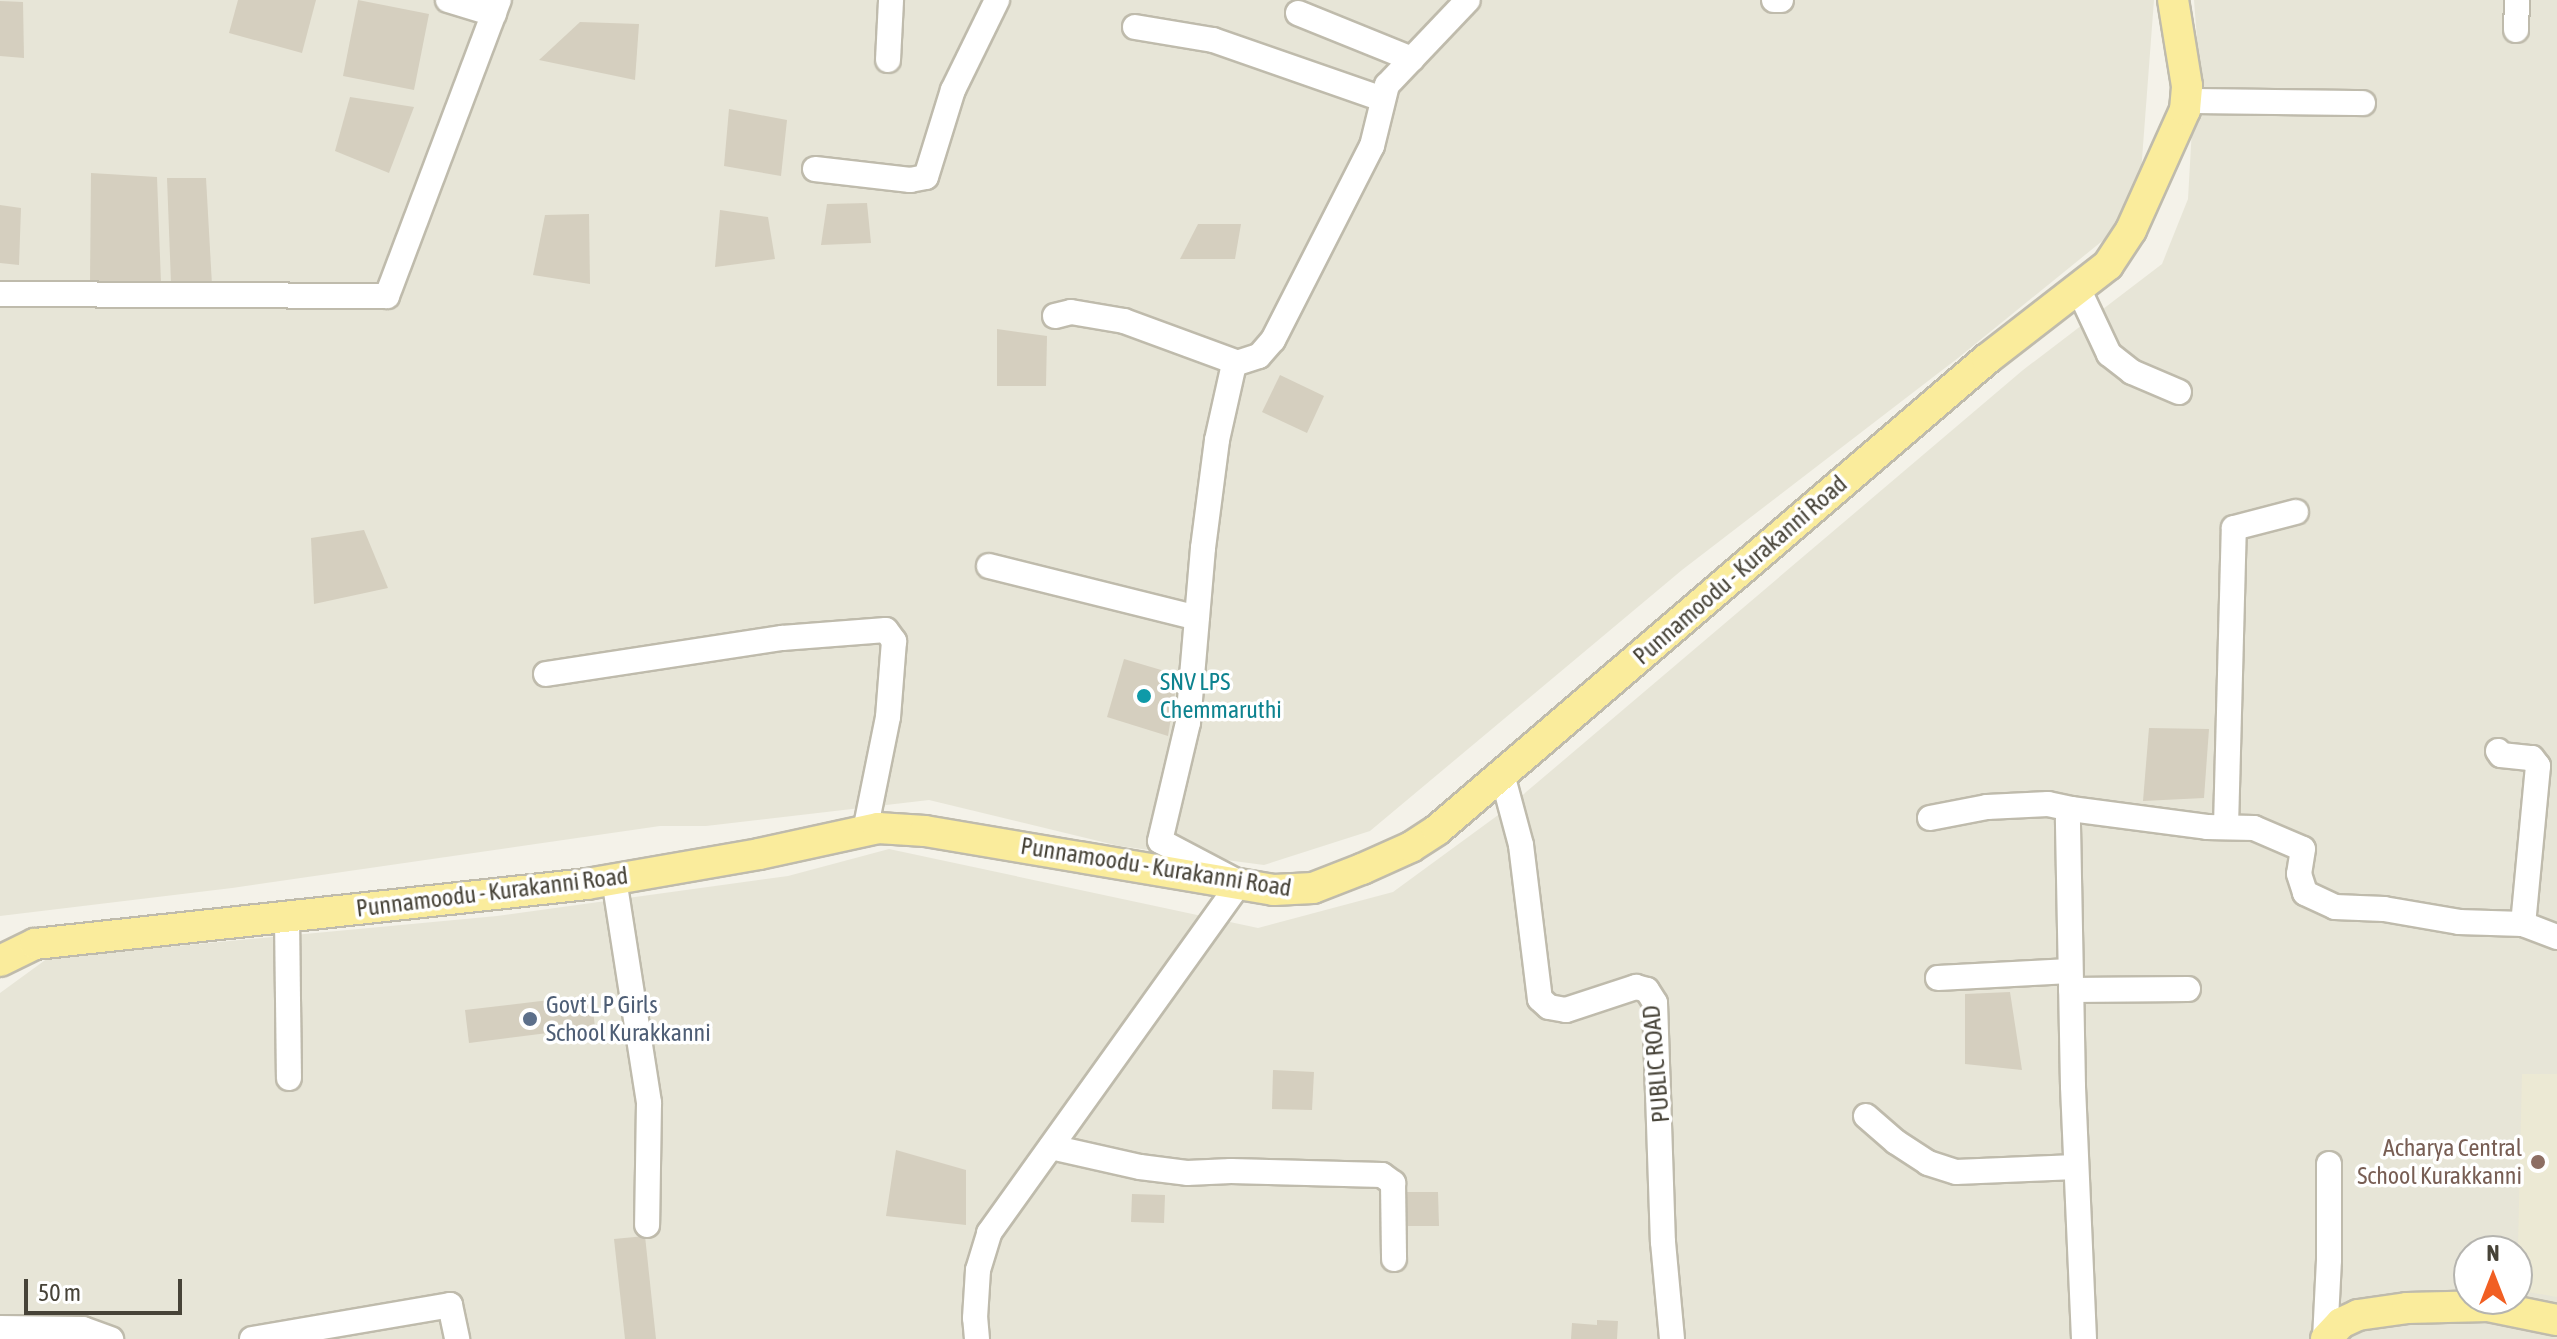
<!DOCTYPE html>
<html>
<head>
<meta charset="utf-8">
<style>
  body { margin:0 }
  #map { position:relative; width:2557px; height:1339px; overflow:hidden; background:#f4f2e9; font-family:"Asap Condensed",sans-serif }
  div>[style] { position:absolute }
  .residential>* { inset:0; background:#e7e5d7 }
  .education>* { inset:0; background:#ece9d4 }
  .building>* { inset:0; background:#d5cfbf }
  .roads { filter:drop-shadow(2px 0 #bfbbac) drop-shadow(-2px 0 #bfbbac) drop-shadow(0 2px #bfbbac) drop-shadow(0 -2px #bfbbac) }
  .minor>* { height:24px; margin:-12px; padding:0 12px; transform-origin:12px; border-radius:12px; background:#fff }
  .major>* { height:30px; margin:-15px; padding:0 15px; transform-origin:15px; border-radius:15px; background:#faec9c }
  .dots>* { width:22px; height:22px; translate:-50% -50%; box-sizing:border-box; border:4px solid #fff; border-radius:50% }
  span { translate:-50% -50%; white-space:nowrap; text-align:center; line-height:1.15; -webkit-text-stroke:7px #fff; paint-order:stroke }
  .street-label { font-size:24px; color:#474338 }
  .culture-label { font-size:24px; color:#0d838f }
  .left { translate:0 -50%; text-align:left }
  .service-label { font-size:24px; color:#4e5e75 }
  .education-label { font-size:24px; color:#785e54 }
  .right { translate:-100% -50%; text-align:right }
  .north { position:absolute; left:2453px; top:1235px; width:80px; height:80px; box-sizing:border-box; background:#fff; border:2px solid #b5b4af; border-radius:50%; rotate:0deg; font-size:22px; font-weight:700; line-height:32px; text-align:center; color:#474338 }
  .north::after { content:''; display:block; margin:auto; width:28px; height:36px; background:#f15f23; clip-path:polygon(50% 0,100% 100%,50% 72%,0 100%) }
  .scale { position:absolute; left:24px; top:1279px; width:158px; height:36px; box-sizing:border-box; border:4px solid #474338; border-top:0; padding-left:10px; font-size:24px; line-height:28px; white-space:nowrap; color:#474338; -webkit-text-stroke:6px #fff; paint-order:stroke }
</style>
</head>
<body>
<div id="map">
  <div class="residential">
    <div style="clip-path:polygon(0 0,2154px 0,2138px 212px,1958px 358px,1682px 570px,1370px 831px,1264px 865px,1119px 846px,929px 800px,706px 826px,660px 826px,232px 888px,0 916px)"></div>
    <div style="clip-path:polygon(evenodd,2194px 0,2557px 0,2557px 1339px,0 1339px,0 993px,48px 958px,497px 916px,788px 876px,889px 849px,1258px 928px,1393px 892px,1505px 810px,2023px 370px,2162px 264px,2188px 199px,2197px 39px,2194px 0,2469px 1251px,2517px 1251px,2517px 1299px,2469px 1299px,2469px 1251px)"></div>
  </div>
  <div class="education">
    <div style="clip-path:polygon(2522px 1074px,2557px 1074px,2557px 1297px,2517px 1290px)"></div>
  </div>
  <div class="building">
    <div style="clip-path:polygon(238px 0,316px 0,302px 53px,229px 33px)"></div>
    <div style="clip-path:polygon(358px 0,429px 14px,414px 90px,343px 76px)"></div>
    <div style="clip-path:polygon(0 1px,23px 2px,24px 58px,0 56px)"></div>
    <div style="clip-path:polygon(580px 22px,639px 24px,635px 80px,539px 60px)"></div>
    <div style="clip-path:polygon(350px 97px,414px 107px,389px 173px,335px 151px)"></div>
    <div style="clip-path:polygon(729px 109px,787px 120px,781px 176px,724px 166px)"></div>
    <div style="clip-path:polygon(91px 173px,157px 177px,161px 283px,90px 283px)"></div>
    <div style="clip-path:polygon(167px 178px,206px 178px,212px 285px,171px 283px)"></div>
    <div style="clip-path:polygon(867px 203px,871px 243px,821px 245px,827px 204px)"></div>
    <div style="clip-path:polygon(0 205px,21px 208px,19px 265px,0 263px)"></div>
    <div style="clip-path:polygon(720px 210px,768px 217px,775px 259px,715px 267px)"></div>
    <div style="clip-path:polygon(589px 214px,590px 284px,533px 275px,545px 215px)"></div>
    <div style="clip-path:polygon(1198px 224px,1241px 224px,1235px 259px,1180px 259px)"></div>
    <div style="clip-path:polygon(997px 329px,1047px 336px,1046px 386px,997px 386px)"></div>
    <div style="clip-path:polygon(1280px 375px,1324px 396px,1307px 433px,1262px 412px)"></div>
    <div style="clip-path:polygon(364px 530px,388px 588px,314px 604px,311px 538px)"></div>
    <div style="clip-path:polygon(1124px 659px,1178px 675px,1168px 736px,1107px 717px)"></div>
    <div style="clip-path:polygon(2149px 728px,2209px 729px,2204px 798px,2143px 801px)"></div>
    <div style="clip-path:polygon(2010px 992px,2022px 1070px,1965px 1064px,1965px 994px)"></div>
    <div style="clip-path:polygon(591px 995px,595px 1027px,469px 1043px,465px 1010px)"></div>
    <div style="clip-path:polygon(1273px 1070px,1314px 1072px,1312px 1110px,1272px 1109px)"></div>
    <div style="clip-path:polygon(896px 1150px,966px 1170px,966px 1225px,886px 1216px)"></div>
    <div style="clip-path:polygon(1400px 1192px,1438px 1192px,1439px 1226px,1401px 1226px)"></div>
    <div style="clip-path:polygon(1132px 1194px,1165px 1195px,1164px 1223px,1131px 1222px)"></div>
    <div style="clip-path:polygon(645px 1236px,656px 1339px,625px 1339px,614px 1239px)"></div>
    <div style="clip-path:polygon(1597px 1320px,1618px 1321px,1617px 1339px,1571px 1339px,1572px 1323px,1597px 1325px)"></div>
  </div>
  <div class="roads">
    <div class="minor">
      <div style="left:448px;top:0;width:48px;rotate:16.9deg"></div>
      <div style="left:1774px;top:0;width:7px"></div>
      <div style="left:1298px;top:13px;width:123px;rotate:22deg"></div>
      <div style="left:1135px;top:27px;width:79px;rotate:9.5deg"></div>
      <div style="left:1213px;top:40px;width:179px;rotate:19.2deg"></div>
      <div style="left:2516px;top:30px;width:30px;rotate:-88deg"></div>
      <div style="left:888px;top:60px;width:60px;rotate:-87.1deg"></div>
      <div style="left:2187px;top:101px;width:176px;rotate:0.7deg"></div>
      <div style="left:815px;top:169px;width:96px;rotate:6.6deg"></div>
      <div style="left:910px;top:180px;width:16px;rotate:-11deg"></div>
      <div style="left:926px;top:177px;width:91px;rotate:-72.8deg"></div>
      <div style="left:953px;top:90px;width:100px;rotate:-63.9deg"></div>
      <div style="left:2078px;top:288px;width:73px;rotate:64.8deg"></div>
      <div style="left:2109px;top:354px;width:29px;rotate:38deg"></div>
      <div style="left:2132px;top:372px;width:51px;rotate:23.1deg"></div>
      <div style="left:0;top:294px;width:387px;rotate:0.3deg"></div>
      <div style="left:387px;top:296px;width:316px;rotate:-69.3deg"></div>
      <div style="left:1055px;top:316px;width:16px;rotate:-14deg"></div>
      <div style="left:1071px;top:312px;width:54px;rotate:9.6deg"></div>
      <div style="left:1124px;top:321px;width:121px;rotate:20.2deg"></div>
      <div style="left:989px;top:566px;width:214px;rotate:14deg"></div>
      <div style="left:546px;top:674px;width:239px;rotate:-8.7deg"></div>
      <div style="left:782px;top:638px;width:104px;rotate:-4.4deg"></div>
      <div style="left:886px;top:630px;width:14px;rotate:54deg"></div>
      <div style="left:894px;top:641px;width:76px;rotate:94.5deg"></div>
      <div style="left:888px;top:717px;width:116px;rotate:101.4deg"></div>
      <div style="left:2498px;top:751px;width:5px;rotate:53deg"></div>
      <div style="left:2501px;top:755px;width:31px;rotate:6deg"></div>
      <div style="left:2532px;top:758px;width:10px;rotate:53deg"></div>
      <div style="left:2538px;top:766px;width:159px;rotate:95.4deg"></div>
      <div style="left:1502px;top:774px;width:73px;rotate:75deg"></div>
      <div style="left:1521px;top:845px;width:155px;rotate:83deg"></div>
      <div style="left:1540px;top:999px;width:12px;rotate:42deg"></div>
      <div style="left:1549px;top:1007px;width:17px;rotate:10deg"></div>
      <div style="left:1566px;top:1010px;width:74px;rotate:-18.2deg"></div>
      <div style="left:1636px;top:987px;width:11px;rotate:15deg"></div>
      <div style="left:1647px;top:990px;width:15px;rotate:58deg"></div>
      <div style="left:1655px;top:1003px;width:239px;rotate:88.1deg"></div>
      <div style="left:1663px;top:1242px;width:97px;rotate:84.7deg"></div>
      <div style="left:1930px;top:818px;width:58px;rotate:-10.9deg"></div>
      <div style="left:1987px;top:807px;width:61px;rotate:-2.8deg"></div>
      <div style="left:2048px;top:804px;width:24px;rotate:12deg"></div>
      <div style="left:2226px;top:827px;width:299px;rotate:-88.5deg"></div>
      <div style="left:2234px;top:528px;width:64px;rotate:-14.5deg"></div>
      <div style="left:614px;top:879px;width:227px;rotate:81.1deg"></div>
      <div style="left:649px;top:1103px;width:122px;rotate:90.9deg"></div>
      <div style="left:287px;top:917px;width:161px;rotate:89.3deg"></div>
      <div style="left:1938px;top:978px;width:132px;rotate:-3deg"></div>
      <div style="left:2071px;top:990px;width:117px;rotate:-0.5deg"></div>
      <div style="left:1866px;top:1116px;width:40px;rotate:41deg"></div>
      <div style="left:1896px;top:1142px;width:38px;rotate:33deg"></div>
      <div style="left:1928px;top:1163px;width:29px;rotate:18deg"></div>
      <div style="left:1956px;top:1172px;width:120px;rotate:-2.4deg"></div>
      <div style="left:1051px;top:1147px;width:91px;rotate:12.7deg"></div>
      <div style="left:1140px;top:1167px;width:47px;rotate:7.3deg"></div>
      <div style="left:1187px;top:1173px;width:44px;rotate:-2.6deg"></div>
      <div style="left:1231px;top:1171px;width:151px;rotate:1.5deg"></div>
      <div style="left:1382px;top:1175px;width:14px;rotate:36deg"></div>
      <div style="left:1393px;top:1183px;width:76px;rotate:89.2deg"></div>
      <div style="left:0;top:1328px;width:83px;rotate:0.7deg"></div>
      <div style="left:83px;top:1329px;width:30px;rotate:20deg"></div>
      <div style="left:252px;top:1339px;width:201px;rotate:-9.7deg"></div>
      <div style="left:450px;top:1305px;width:35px;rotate:78deg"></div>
      <div style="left:977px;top:1339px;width:21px;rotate:-95deg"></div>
      <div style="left:975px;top:1318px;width:48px;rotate:-86.4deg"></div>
      <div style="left:978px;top:1270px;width:39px;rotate:-73deg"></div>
      <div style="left:989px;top:1233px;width:431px;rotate:-54.4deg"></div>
      <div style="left:1240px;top:883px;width:90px;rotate:-152.3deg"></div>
      <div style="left:1160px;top:841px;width:121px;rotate:-76.7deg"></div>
      <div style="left:1188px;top:723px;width:176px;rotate:-85.1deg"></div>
      <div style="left:1203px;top:548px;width:109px;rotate:-82.6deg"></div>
      <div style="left:1217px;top:440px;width:78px;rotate:-77.4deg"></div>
      <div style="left:1234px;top:364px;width:26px;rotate:-18deg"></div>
      <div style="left:1259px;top:356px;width:21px;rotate:-49deg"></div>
      <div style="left:1273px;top:340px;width:218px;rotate:-63deg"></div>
      <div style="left:1372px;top:146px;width:63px;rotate:-76.2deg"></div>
      <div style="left:1387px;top:85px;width:117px;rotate:-46.4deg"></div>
      <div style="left:2084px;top:1339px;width:253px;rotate:-92.5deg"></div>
      <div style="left:2073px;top:1086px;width:266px;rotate:-91.1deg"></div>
      <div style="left:2068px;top:820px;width:11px;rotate:-75deg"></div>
      <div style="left:2071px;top:809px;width:137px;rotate:7.5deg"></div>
      <div style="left:2207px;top:827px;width:47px;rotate:1.2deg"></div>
      <div style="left:2254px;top:828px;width:53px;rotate:23.2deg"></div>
      <div style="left:2303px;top:849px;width:25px;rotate:99deg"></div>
      <div style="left:2299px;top:874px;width:20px;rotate:72deg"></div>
      <div style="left:2305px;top:893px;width:33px;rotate:25deg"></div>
      <div style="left:2335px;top:907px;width:49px;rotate:2.3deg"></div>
      <div style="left:2384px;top:909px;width:76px;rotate:9.8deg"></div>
      <div style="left:2459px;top:922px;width:64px;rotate:1.8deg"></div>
      <div style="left:2523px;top:924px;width:36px;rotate:21deg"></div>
      <div style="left:2325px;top:1339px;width:79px;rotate:-87.1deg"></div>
      <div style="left:2329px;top:1260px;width:96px;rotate:-90deg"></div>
    </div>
    <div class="major">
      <div style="left:0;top:961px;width:39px;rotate:-26deg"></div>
      <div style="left:35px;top:944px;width:555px;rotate:-6.2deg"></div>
      <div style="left:587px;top:884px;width:175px;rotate:-9.9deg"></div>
      <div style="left:759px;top:854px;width:122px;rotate:-12.3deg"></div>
      <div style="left:878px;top:828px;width:47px;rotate:3.7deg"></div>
      <div style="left:925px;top:831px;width:354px;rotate:9.6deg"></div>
      <div style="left:1274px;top:890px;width:39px;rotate:-3deg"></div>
      <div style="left:1313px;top:888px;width:53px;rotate:-21.2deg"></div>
      <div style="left:1362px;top:869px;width:54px;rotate:-24.2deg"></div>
      <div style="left:1411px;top:847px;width:31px;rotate:-33deg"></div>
      <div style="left:1437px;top:830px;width:724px;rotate:-40.58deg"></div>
      <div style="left:1987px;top:359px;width:153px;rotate:-37.8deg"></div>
      <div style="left:2108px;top:265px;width:42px;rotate:-56.7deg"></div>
      <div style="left:2131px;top:230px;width:132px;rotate:-65.8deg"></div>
      <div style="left:2185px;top:110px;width:24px;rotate:-85deg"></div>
      <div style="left:2187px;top:86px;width:87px;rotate:-99.2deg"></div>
      <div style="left:2326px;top:1339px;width:22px;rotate:-47deg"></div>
      <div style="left:2341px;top:1323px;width:19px;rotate:-25deg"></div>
      <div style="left:2358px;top:1315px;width:49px;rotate:-8.1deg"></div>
      <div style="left:2407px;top:1308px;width:81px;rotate:-1.4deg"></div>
      <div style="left:2488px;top:1306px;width:70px;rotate:11.5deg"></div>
    </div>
  </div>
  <div class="dots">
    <div style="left:1144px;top:696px;background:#0f9aa8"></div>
    <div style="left:530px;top:1019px;background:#5c6f8a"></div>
    <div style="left:2538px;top:1162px;background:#8d6e63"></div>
  </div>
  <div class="street-label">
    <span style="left:1740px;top:570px;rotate:-41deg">Punnamoodu - Kurakanni Road</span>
    <span style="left:1156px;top:867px;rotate:9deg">Punnamoodu - Kurakanni Road</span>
    <span style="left:492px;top:892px;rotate:-7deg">Punnamoodu - Kurakanni Road</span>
    <span style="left:1656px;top:1064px;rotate:-95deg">PUBLIC ROAD</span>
  </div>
  <div class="culture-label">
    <span class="left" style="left:1160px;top:696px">SNV LPS<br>Chemmaruthi</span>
  </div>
  <div class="service-label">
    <span class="left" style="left:546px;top:1019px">Govt L P Girls<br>School Kurakkanni</span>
  </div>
  <div class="education-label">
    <span class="right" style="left:2522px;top:1162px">Acharya Central<br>School Kurakkanni</span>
  </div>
  <div class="north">N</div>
  <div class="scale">50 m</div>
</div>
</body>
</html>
